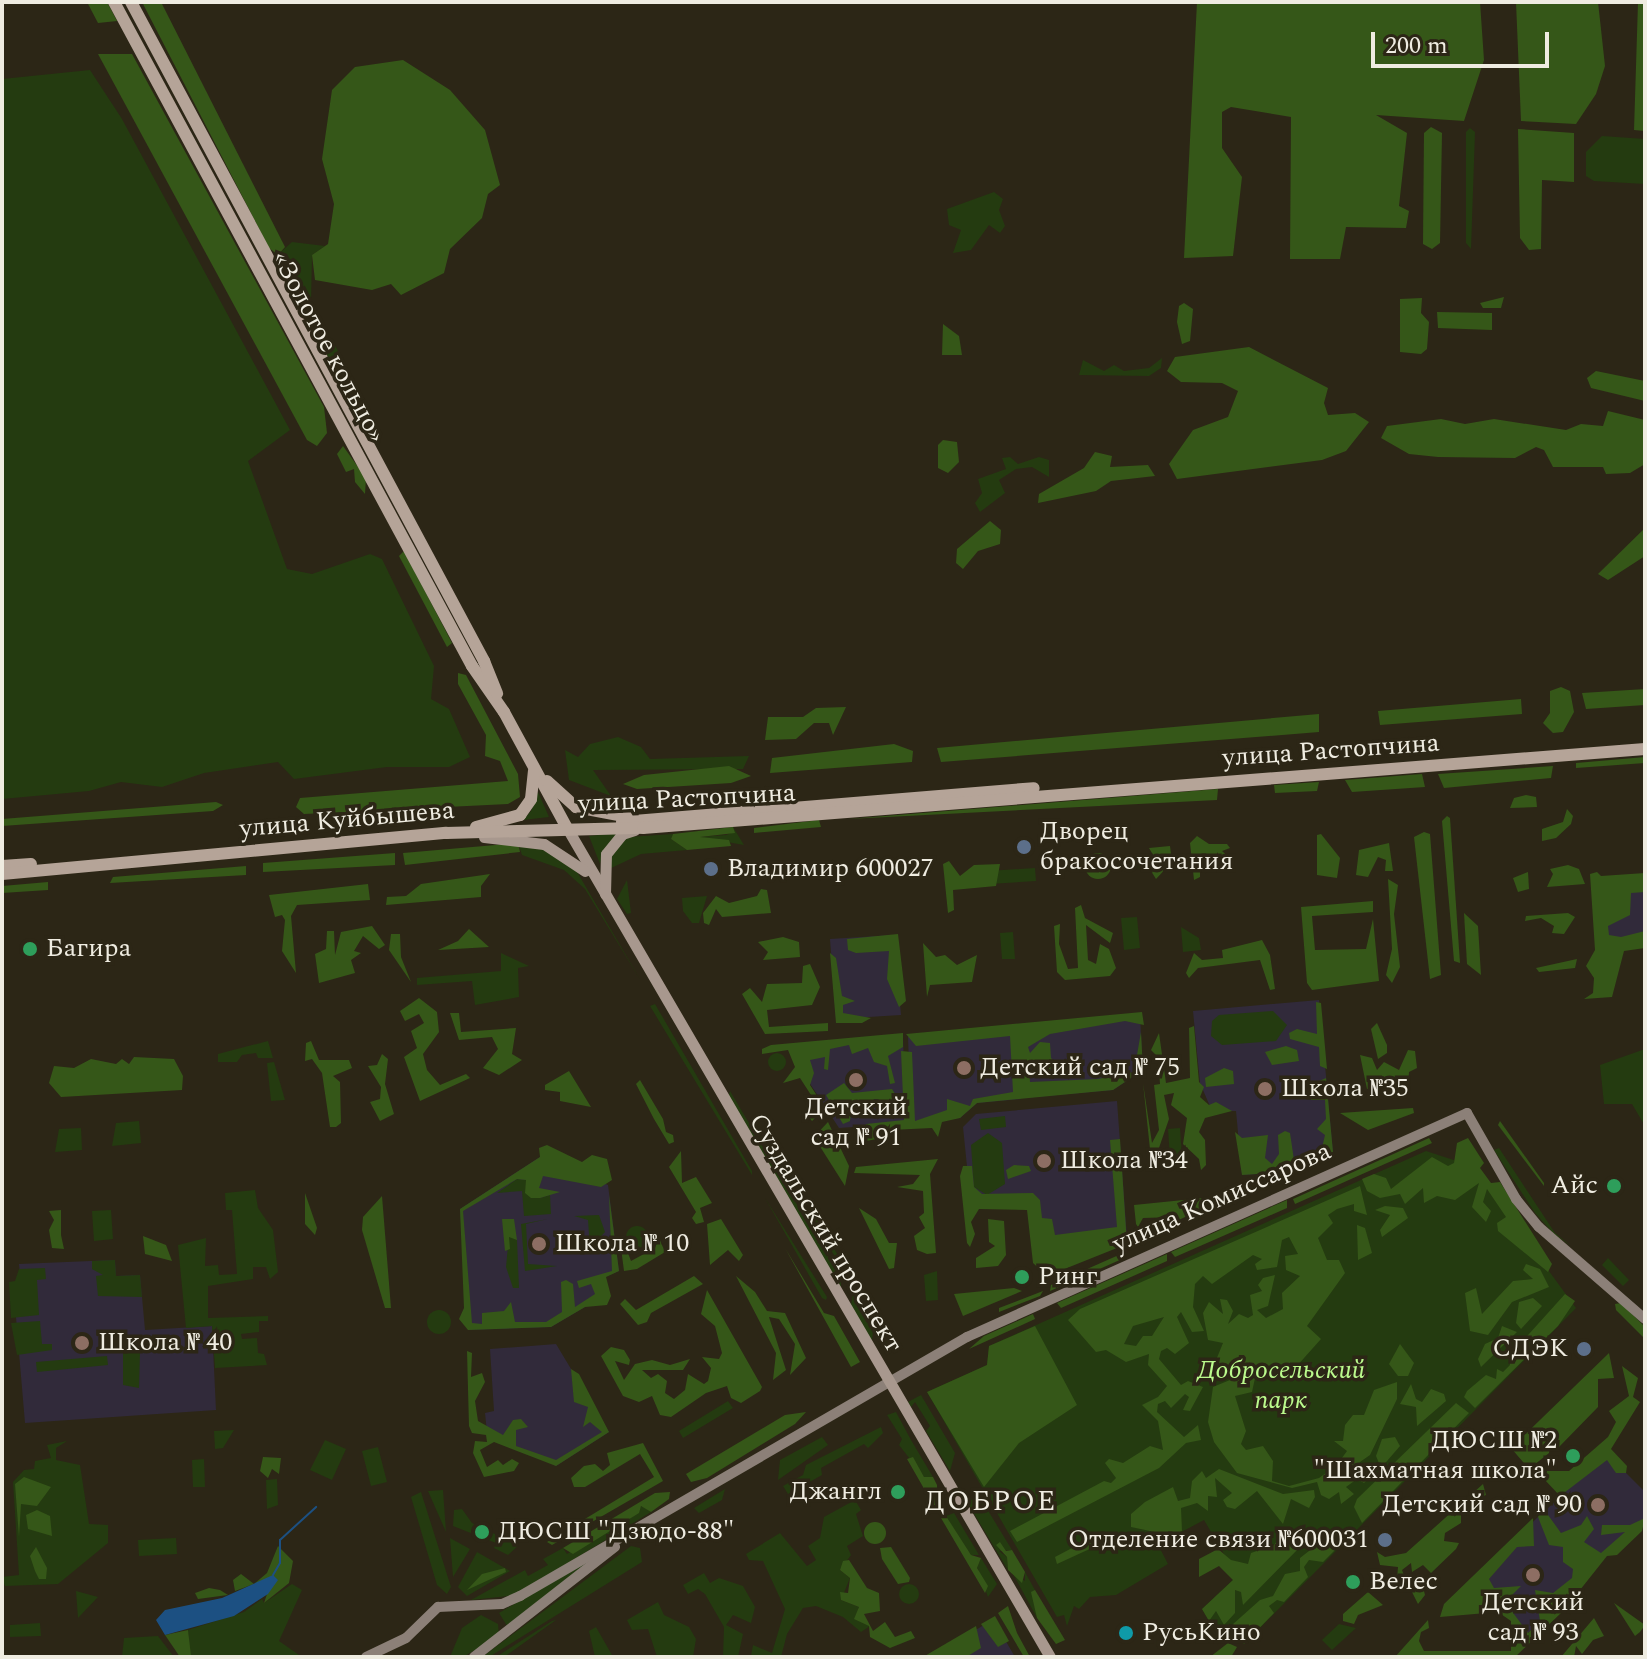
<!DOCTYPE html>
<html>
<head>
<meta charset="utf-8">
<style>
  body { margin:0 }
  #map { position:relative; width:1647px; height:1659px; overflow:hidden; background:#2c2616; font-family:Spectral,serif }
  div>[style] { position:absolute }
  .education>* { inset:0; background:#312a3a }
  .green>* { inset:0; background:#243b10 }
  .round { border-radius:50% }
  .forest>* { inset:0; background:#355718 }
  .water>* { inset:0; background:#1c5082 }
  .stream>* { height:2px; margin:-1px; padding:0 1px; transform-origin:1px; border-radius:1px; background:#1c5082 }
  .secondary>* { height:10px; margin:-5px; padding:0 5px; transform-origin:5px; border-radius:5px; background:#8c8078 }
  .primary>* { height:11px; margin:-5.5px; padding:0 5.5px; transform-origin:5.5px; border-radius:5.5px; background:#a8988e }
  .trunk>* { height:12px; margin:-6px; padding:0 6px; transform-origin:6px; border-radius:6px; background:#b5a498 }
  .dots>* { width:22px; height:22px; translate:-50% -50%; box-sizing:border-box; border:4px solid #2c2616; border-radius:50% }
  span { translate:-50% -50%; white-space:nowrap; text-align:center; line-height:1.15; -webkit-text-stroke:7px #2c2616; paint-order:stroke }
  .street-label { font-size:26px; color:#efece1 }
  .poi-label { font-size:26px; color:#efece1 }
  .left { translate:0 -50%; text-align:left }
  .right { translate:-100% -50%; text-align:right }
  .park-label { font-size:26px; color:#bbfa8d; font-style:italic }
  .neighbourhood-label { font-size:28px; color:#efece1; letter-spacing:2px }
  .frame { position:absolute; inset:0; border:4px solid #efece1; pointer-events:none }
  .scale { position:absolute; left:1371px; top:32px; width:178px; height:36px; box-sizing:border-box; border:4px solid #efece1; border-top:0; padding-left:10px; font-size:24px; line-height:28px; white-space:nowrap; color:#efece1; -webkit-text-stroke:6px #2c2616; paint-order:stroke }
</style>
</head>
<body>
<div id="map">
  <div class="education">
    <div style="clip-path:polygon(1645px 877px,1645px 942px,1602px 945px,1597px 881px)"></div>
    <div style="clip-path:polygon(894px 935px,901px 1015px,836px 1019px,830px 939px)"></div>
    <div style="clip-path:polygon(1319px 1000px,1333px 1152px,1288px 1172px,1242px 1175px,1236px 1111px,1212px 1111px,1200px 1083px,1193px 1011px)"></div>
    <div style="clip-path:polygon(1140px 1016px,1143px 1070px,1113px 1090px,1024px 1098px,1021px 1027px)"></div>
    <div style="clip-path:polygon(1017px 1028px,1021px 1099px,977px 1103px,960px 1118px,911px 1122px,908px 1037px)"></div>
    <div style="clip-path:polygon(903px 1038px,906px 1123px,839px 1128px,805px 1076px,795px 1046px)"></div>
    <div style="clip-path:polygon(1117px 1101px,1127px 1238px,1045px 1262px,1033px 1202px,971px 1206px,963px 1127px,976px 1114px)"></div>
    <div style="clip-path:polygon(540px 1157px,608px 1185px,619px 1271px,598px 1280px,607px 1294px,551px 1327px,468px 1330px,460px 1209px)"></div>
    <div style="clip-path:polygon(115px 1260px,116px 1276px,140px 1275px,145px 1330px,212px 1326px,216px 1410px,25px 1423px,14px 1294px,22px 1293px,19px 1264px)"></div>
    <div style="clip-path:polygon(556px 1344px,609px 1432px,556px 1466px,487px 1432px,485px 1413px,494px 1411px,490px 1349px)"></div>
    <div style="clip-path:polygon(1605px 1452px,1645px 1492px,1645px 1518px,1595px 1567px,1542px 1514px)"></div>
    <div style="clip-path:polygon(1538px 1517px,1591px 1570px,1528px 1633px,1474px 1579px)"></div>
    <div style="clip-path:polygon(993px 1619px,1015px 1657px,928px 1656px,979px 1628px)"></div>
  </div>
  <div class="green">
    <div style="clip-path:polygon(90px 70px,122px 119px,290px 430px,248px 461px,287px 569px,312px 574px,370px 554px,382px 559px,434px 666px,431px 699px,449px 709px,470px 757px,449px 767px,387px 767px,294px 779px,278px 762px,204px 773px,162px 787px,121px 782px,89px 791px,2px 799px,2px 79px)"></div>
    <div style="clip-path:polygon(1470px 128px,1475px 132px,1471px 249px,1466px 243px,1466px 132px)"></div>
    <div style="clip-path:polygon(1602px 136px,1645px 139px,1645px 184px,1594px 181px,1586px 176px,1586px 152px)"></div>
    <div style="clip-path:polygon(994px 192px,1003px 199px,999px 210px,1005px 226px,1000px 233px,989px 225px,971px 250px,953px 253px,961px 230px,949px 225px,947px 209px)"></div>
    <div style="clip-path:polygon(292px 242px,325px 246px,312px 255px,311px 303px,302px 308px,274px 258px)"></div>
    <div style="clip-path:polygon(317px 339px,331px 339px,343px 359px,337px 372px)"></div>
    <div style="clip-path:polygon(1162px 358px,1161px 368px,1149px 376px,1079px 375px,1083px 360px,1104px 371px,1114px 365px,1124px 371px,1149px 368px)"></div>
    <div style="clip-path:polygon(1010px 457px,1018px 464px,1039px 457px,1049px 460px,1049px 477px,1032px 467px,1016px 469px,999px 480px,1005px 493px,980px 512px,975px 503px,982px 493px,978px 479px,1006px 469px,1002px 458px)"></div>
    <div style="clip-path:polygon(618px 737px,641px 747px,650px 759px,749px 756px,743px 769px,593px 770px,611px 796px,569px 780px,565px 750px,578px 757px,590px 744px)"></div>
    <div style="clip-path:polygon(538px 792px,549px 817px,523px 820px,531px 811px)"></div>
    <div style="clip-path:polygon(733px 827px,744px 845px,699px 837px,726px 835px,734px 832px)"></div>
    <div style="clip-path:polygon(618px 833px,602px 855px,600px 864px,589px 836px)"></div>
    <div style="clip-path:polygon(673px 834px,671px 839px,687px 850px,641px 854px,607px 870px,608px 858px,628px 837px)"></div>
    <div style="clip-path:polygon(518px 843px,549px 849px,573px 865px,641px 981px,585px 889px,564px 870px,522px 855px)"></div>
    <div style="clip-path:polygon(1163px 855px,1164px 866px,1124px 868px,1124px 858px)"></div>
    <div style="clip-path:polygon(1035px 868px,1036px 881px,989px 884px,988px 871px)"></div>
    <div style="clip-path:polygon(627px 880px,631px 913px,627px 914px,617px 899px)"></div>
    <div style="clip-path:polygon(707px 896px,699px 923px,692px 923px,683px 911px,682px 898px)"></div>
    <div style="clip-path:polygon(1137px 917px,1140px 948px,1124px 950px,1121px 918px)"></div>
    <div style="clip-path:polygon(1181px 927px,1199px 938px,1201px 950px,1183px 952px)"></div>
    <div style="clip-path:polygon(1013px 932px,1015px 959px,1002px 959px,1000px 933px)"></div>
    <div style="clip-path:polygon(501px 953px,529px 966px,518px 968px,519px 997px,475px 1005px,472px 981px,417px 985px,417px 978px,501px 971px)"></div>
    <div style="clip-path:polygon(655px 1004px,752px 1171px,752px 1175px,650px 1006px)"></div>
    <div style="clip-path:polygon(1273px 1011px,1287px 1025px,1276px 1041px,1222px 1045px,1211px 1036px,1212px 1021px,1219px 1015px)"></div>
    <div style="clip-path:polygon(268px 1041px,273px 1058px,258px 1058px,256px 1053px,242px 1055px,237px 1062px,218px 1062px,218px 1054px)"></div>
    <div style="clip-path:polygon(1645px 1049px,1645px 1126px,1632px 1104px,1604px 1104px,1600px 1065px)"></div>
    <div class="round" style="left:768px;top:1053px;width:18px;height:18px"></div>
    <div style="clip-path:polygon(274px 1062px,285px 1100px,271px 1101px,267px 1063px)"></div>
    <div style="clip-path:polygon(730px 1091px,841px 1279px,841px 1289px,728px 1098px)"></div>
    <div style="clip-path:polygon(1005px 1116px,1006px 1127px,981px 1130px,979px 1119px)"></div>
    <div style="clip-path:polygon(139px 1121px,141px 1143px,112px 1146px,116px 1123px)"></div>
    <div style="clip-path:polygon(81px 1128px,82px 1150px,55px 1152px,59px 1129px)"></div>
    <div style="clip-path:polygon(1180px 1128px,1182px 1157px,1170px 1158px,1168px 1129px)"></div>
    <div style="clip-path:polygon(988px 1133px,1002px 1143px,1005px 1184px,987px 1195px,974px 1187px,971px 1145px)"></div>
    <div style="clip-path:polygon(1499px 1148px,1555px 1233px,1571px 1246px,1554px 1234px,1535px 1213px,1494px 1150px)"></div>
    <div style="clip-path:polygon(1426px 1151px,1472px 1166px,1576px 1308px,1244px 1644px,1209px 1621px,1202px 1609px,1237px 1576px,1204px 1520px,1174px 1536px,1151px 1531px,1168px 1564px,1116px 1595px,1090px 1597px,1079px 1609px,1074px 1606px,1067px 1626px,1064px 1615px,1057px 1617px,927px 1392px,987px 1365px,989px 1346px)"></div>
    <div style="clip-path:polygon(517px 1179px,526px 1180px,540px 1198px,550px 1195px,551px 1214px,524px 1216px,522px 1191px,497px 1193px)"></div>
    <div style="clip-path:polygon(255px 1190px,258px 1208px,273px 1230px,278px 1272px,270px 1279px,266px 1267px,253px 1267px,253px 1279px,208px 1286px,208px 1318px,268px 1316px,268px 1321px,259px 1321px,259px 1332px,241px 1334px,242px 1339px,257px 1338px,258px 1353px,264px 1354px,267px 1365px,215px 1368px,212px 1326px,186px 1328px,178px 1245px,206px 1238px,205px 1266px,218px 1265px,219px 1275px,237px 1274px,232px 1210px,226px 1210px,225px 1193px)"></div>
    <div style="clip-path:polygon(765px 1198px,827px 1297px,826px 1300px,822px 1298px)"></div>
    <div style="clip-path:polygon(111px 1210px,113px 1239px,94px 1241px,92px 1211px)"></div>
    <div style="clip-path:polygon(813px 1213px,853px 1281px,850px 1283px,811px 1215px)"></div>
    <div style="clip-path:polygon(599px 1215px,605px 1232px,590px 1248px,588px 1220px,574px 1216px)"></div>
    <div style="clip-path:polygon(548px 1219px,526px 1224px,528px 1264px,557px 1266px,525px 1271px,521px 1224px)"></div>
    <div class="round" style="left:626px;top:1226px;width:22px;height:22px"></div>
    <div style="clip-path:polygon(509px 1235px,517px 1240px,519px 1288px,513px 1288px,506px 1267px)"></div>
    <div style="clip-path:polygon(1608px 1258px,1629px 1280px,1623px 1286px,1602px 1265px)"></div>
    <div style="clip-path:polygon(115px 1260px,116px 1276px,140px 1275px,142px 1297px,98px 1296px,96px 1276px,103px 1275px,92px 1269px,92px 1261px)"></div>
    <div style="clip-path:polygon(45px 1268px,46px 1279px,37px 1280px,39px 1315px,11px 1318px,9px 1282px,15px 1281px,19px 1269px)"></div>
    <div style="clip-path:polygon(937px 1271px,938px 1300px,926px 1301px,924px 1275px)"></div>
    <div style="clip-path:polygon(855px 1284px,871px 1319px,892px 1348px,885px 1352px,873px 1331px,872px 1341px,851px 1305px)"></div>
    <div class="round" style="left:427px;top:1310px;width:24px;height:24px"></div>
    <div style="clip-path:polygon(40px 1321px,42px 1344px,52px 1344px,52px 1350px,17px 1355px,11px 1323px)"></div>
    <div style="clip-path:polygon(123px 1350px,140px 1352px,139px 1388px,123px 1385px)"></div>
    <div style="clip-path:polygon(107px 1356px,108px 1365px,37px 1372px,36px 1362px)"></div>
    <div style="clip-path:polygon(921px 1395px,955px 1453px,950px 1471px,926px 1431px,930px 1426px,915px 1402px,911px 1407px,908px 1402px)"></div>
    <div style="clip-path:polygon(728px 1401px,733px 1408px,683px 1438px,679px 1431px)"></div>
    <div style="clip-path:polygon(896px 1412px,911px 1440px,933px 1477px,924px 1477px,899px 1445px,902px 1439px,887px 1415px)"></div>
    <div style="clip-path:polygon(881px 1427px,883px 1433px,868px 1448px,864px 1444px,821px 1468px,822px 1475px,788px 1494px,783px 1486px,803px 1475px,806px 1465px)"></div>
    <div style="clip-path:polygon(234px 1430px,223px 1448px,215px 1449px,214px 1431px)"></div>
    <div style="clip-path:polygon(822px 1437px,828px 1445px,778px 1480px,780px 1460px)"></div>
    <div style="clip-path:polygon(325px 1440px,346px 1449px,332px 1480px,310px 1470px)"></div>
    <div style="clip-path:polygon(67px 1441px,56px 1448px,56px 1460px,80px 1465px,89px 1524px,108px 1525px,108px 1543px,58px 1584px,5px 1586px,2px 1577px,19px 1575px,13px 1482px,24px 1470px,34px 1469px,35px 1461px,51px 1458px,47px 1445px)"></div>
    <div style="clip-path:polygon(378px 1447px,387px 1482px,371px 1486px,362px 1451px)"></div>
    <div style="clip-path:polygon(204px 1459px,205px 1487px,193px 1487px,192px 1460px)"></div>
    <div style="clip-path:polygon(277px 1479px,278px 1505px,267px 1509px,266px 1480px)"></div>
    <div style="clip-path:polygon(725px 1489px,722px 1500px,699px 1513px,694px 1508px)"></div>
    <div style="clip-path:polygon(443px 1490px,446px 1532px,428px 1491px)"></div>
    <div style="clip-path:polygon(421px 1492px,451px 1587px,447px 1594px,437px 1585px,411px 1497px)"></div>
    <div style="clip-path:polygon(964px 1497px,984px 1504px,1012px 1550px,999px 1551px,1007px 1557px,1008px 1570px)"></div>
    <div style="clip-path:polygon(855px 1500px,861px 1510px,856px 1514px,863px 1536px,847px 1546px,851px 1555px,840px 1570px,850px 1578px,841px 1600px,859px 1607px,857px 1614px,870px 1626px,861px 1632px,843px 1617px,816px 1606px,803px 1608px,787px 1634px,781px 1657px,751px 1656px,753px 1645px,772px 1653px,785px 1609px,763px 1561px,749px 1560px,746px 1554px,780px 1533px,807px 1566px,816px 1560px,808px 1546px,820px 1538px,824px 1517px)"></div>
    <div style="clip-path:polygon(642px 1506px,651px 1512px,516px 1595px,471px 1600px,525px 1570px,528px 1576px,548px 1565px,543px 1559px,563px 1548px,567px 1554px)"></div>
    <div style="clip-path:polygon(462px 1509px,472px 1523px,501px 1537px,515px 1537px,519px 1545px,508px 1555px,494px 1548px,496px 1543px,453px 1526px,454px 1510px)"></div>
    <div style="clip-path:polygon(954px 1513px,979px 1555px,971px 1555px,960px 1541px,946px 1516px)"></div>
    <div style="clip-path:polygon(176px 1538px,177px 1554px,139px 1556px,138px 1540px)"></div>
    <div style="clip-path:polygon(450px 1538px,470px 1549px,453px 1577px)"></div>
    <div style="clip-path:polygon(631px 1546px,640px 1548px,642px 1562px,489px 1657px,482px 1657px)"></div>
    <div style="clip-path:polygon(477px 1552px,510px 1571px,467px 1596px,458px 1587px)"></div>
    <div style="clip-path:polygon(594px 1557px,509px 1629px,499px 1613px)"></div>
    <div style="clip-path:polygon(981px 1558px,997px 1584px,988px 1597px,977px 1567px)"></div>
    <div style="clip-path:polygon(1012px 1572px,1025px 1581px,1025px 1572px,1035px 1590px,1037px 1618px)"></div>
    <div style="clip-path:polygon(704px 1573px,710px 1583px,719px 1578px,743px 1586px,755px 1607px,751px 1623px,733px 1615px,726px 1625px,743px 1634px,738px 1657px,723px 1657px,724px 1627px,705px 1594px,698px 1589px,688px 1594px,683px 1585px)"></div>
    <div style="clip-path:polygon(292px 1584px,302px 1590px,279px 1641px,302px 1657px,190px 1657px,188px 1630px,244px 1612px,262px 1599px,264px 1603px)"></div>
    <div class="round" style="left:899px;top:1584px;width:20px;height:20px"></div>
    <div style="clip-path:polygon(76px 1591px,98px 1597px,78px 1618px)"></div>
    <div style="clip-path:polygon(658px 1602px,664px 1615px,689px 1627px,696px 1639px,693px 1657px,657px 1657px,648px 1629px,632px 1630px,627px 1620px)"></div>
    <div style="clip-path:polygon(481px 1615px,498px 1624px,499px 1636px,463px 1657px,450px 1657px,462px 1628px)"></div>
    <div style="clip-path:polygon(556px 1620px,504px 1657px,496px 1657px,552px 1621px)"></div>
    <div style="clip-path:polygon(40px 1623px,41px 1636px,10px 1637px,10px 1625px)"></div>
    <div style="clip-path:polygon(1339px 1624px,1356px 1628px,1332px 1650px,1322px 1640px)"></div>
    <div style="clip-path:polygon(596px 1627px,612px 1655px,613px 1657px,595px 1657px,589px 1631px)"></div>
    <div style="clip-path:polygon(158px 1636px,174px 1657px,122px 1657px,124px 1638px)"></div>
  </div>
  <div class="forest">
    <div style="clip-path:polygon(87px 2px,107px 2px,117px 21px,98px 23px)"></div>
    <div style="clip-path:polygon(142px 2px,161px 2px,285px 247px,278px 255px,269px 248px)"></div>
    <div style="clip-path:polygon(1197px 2px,1480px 2px,1484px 60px,1464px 121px,1376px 115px,1407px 133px,1399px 206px,1409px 211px,1406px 228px,1346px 227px,1340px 259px,1290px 259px,1291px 117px,1231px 107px,1222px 112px,1222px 148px,1242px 177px,1233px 256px,1184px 258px)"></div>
    <div style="clip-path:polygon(1516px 2px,1598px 2px,1605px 66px,1596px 94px,1576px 124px,1521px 121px)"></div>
    <div style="clip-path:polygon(1638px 2px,1645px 2px,1645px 131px,1634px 130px)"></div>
    <div style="clip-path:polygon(98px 54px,132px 54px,324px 407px,327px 433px,317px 446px,307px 440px)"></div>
    <div style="clip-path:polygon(403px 60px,450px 90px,485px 130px,500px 185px,488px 194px,482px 218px,450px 249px,444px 273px,401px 295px,391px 284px,372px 290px,315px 280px,312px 255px,328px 244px,334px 204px,322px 159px,332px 90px,355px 67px)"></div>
    <div style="clip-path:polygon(1431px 127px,1442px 133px,1440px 243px,1432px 249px,1423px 244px,1424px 133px)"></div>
    <div style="clip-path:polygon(1518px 129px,1574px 133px,1574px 182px,1542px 180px,1541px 249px,1529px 250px,1520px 238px)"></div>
    <div style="clip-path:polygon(1504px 297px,1501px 308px,1483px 308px,1480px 303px)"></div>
    <div style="clip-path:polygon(1422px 298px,1421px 313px,1429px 322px,1427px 349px,1421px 354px,1400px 352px,1400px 299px)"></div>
    <div style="clip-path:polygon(1184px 303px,1193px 309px,1190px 341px,1182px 344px,1177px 322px,1179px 306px)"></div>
    <div style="clip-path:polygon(1437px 312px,1492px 313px,1492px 330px,1438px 328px)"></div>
    <div style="clip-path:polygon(943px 324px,959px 336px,962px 355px,942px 355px)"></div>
    <div style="clip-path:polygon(1249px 347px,1328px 388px,1324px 403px,1328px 415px,1355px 413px,1369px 422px,1346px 451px,1322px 460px,1177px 479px,1169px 464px,1193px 430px,1228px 417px,1238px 391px,1222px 383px,1181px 382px,1167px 371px,1175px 357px)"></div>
    <div style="clip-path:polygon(1596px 371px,1645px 381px,1645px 401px,1591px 388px,1587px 378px)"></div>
    <div style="clip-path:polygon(1608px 411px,1645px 420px,1645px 464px,1630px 473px,1606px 474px,1603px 467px,1553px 467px,1544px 450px,1536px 447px,1515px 458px,1438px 457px,1409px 454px,1381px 438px,1387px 426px,1441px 419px,1465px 424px,1494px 419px,1566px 430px,1581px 424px,1603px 426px)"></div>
    <div style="clip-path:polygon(943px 440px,957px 442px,959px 462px,948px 473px,938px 468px,938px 445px)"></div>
    <div style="clip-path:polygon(343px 446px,366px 478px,365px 494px,355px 482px,354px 469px,346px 472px,337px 454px)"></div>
    <div style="clip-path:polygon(1095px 452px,1112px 456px,1110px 467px,1148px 465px,1155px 476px,1111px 481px,1096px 491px,1038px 503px,1039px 494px,1084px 468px)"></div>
    <div style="clip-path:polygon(990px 521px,1001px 530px,1000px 544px,978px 551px,963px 569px,956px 563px,957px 549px)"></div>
    <div style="clip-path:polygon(1645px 528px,1645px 556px,1608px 580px,1598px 574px)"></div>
    <div style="clip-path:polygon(404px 551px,452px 643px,447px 647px,399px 556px)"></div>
    <div style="clip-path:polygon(458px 673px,466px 675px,518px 774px,520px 797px,508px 804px,304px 814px,296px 807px,300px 798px,508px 781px,500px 761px,485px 756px,486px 735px,458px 684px)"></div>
    <div style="clip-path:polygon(1561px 687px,1570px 691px,1574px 712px,1563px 732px,1553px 733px,1543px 723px,1550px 713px,1550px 691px)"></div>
    <div style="clip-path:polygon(1645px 689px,1645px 705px,1586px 709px,1582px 693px)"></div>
    <div style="clip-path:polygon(1521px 699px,1522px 714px,1380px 725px,1378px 711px)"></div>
    <div style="clip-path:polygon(846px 707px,833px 735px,829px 723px,814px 723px,796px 739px,765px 740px,768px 717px,803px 717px,816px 708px)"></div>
    <div style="clip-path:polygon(1319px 714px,1319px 732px,941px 762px,937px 748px)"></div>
    <div style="clip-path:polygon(894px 744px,913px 751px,912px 762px,770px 773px,772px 758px)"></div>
    <div style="clip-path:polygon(1645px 757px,1645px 763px,1576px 768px,1576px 763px)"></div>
    <div style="clip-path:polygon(729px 766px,751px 776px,731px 783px,637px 789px,623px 784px,644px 775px)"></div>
    <div style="clip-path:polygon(1553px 766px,1551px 778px,1444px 788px,1438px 774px)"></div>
    <div style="clip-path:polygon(1422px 774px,1425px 787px,1352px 792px,1345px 780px)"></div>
    <div style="clip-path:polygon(1319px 782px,1317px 791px,1275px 793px,1274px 785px)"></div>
    <div style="clip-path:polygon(1218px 789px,1217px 800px,848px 819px)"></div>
    <div style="clip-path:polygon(1526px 795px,1536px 797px,1537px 807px,1510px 808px,1514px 798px)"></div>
    <div style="clip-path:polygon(216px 802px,223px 805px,213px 811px,2px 826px,2px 819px)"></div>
    <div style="clip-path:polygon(1567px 809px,1573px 816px,1571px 824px,1556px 838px,1542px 841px,1542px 829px,1563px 822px)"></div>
    <div style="clip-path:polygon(1447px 816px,1450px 818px,1460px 963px,1454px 961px,1442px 821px)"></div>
    <div style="clip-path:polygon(819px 820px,821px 827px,754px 833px,754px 828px)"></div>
    <div style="clip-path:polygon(733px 827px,735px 833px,700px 837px,729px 840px,731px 846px,687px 850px,671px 839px,673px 834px)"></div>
    <div style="clip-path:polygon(1424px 832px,1430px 834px,1441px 975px,1430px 979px,1414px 837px)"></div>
    <div style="clip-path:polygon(1321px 834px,1340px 858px,1337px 878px,1317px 875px,1317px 835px)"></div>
    <div style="clip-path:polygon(1197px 836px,1209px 844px,1227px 844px,1230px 848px,1222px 851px,1233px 861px,1227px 866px,1207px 857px,1200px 859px,1200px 877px,1194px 880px,1190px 843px)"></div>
    <div style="clip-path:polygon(518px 843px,520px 852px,405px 865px,403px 853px)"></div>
    <div style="clip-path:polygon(1389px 843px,1393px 871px,1385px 871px,1386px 860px,1378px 857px,1368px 877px,1356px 875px,1359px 850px)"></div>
    <div style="clip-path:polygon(1170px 846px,1172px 862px,1156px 879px,1151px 871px,1156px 860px,1149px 848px)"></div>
    <div style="clip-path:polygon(395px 853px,395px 865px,263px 872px,263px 863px)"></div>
    <div class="round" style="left:1085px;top:853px;width:26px;height:26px"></div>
    <div style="clip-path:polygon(949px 861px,960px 876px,974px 865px,1000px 864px,996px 886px,953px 890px,954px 910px,948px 913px,943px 864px)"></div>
    <div style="clip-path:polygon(1568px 865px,1579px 869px,1585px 884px,1547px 887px,1553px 874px,1550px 869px)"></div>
    <div style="clip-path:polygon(246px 866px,246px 875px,110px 883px,113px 877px)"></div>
    <div style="clip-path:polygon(1528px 872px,1529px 889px,1518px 892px,1513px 878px)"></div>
    <div style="clip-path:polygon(1597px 872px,1601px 876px,1645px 873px,1645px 892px,1631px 893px,1630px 915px,1608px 926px,1609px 935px,1621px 937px,1645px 931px,1645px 948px,1624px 951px,1612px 997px,1584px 999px,1593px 993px,1594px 978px,1586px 966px,1595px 950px,1590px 874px)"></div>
    <div style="clip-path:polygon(490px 874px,481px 886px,481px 897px,386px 905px,387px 897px,406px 896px,421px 884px)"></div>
    <div style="clip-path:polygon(1388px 879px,1398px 885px,1394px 914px,1400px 967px,1392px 983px,1386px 975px,1392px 949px)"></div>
    <div style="clip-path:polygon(48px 882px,48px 890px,2px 893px,2px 886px)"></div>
    <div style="clip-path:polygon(368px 884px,370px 900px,297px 905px,291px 916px,296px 973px,282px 951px,285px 920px,282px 915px,275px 917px,269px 895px)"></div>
    <div style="clip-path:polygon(761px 889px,767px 890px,771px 913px,722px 917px,716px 909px,709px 925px,704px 923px,703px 913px,716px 896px,729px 903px,757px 896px)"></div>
    <div style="clip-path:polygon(1373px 901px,1373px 912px,1312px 916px,1315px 950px,1366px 949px,1373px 919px,1379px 981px,1312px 990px,1307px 983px,1301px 907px)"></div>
    <div style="clip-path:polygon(1081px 905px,1085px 918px,1113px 933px,1110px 943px,1086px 925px,1088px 960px,1096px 964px,1100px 944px,1109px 949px,1116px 968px,1110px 976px,1065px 980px,1057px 972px,1054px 926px,1060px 924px,1059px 944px,1068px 969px,1078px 968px,1075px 908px)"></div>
    <div style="clip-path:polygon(1464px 913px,1478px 926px,1481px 975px,1467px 964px)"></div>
    <div style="clip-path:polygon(1568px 913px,1575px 917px,1564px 934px,1552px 933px,1554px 926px,1541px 918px,1525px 921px,1526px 916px)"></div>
    <div style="clip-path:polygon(372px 926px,385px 945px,379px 949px,363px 936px,354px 951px,361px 953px,351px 960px,355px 973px,319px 983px,315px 954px,326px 949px,327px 931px,334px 931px,335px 955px,341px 932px)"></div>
    <div style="clip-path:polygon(469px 929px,489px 947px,438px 950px,458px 941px)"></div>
    <div style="clip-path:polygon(391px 934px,400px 934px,401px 957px,411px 982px,389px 950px)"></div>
    <div style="clip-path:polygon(898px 934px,906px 1001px,899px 1007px,887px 979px,889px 951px,856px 953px,848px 950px,847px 939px)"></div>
    <div style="clip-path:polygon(783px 937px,799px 942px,800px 957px,763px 960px,768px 952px,758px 942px)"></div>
    <div style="clip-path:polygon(1262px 940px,1270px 955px,1275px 989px,1270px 990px,1260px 960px,1198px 968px,1189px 978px,1186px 973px,1194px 953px,1202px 960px,1223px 958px,1222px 950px)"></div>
    <div style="clip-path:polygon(923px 943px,936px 957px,945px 955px,957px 965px,977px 955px,972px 982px,930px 985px,927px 997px)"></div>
    <div style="clip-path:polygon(830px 953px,836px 958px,842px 996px,855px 1001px,843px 1005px,843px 1013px,871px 1018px,862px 1023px,836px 1023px)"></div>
    <div style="clip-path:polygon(1577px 959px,1575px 968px,1539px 972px,1536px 968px)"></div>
    <div style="clip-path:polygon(810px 964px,820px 987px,812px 1005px,767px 1010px,769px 1027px,828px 1023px,828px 1031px,765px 1034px,742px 994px,750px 988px,762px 1002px,767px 984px,802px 983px,803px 966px)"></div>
    <div style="clip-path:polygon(419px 998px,437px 1012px,439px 1032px,423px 1054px,427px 1070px,440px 1085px,466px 1074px,470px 1078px,420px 1101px,404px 1057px,417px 1048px,411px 1031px,424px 1023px,419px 1014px,405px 1021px,400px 1011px)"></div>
    <div style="clip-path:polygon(1316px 1002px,1321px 1003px,1327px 1069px,1320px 1066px,1319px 1047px,1290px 1039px,1289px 1033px,1297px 1029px,1317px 1034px)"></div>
    <div style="clip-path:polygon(1142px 1012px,1144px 1025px,1125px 1021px,1050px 1034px,1028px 1047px,1030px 1053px,1040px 1042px,1050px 1043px,1051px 1058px,1058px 1065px,1040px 1074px,1038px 1066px,1029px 1066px,1030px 1082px,1098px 1079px,1134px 1072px,1141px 1032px,1143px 1070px,1113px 1090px,977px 1103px,960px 1118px,942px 1122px,938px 1137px,932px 1128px,891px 1130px,888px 1137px,866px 1141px,862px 1136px,866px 1124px,904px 1120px,901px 1051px,912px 1052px,915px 1121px,947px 1110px,947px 1099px,970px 1106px,973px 1099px,1013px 1092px,1010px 1036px,916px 1046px,906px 1034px)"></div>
    <div style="clip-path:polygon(450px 1013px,459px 1013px,461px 1032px,516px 1028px,512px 1054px,522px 1060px,499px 1075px,483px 1068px,498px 1049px,492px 1037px,459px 1040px)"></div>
    <div style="clip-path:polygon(1377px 1023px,1387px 1045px,1387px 1053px,1378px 1059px,1371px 1029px)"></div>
    <div style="clip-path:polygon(1194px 1026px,1199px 1082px,1204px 1087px,1200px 1097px,1209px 1105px,1216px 1102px,1232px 1111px,1205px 1118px,1199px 1132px,1205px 1140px,1206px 1165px,1201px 1170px,1199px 1159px,1183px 1144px,1187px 1118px,1171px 1105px,1174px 1093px,1164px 1095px,1169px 1119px,1152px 1168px,1143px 1083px,1152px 1143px,1159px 1130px,1154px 1085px,1160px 1084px,1158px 1057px,1151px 1050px,1159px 1033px,1166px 1083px,1190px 1078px,1189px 1028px)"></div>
    <div style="clip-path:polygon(903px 1033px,903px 1047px,888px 1056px,895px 1083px,890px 1084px,887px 1066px,874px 1062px,868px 1048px,852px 1054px,849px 1045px,830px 1049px,828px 1070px,824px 1069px,825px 1057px,810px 1060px,814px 1073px,810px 1085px,825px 1108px,812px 1121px,805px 1112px,811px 1095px,800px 1078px,783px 1083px,795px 1067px,788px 1050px,762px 1054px,762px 1049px,771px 1045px)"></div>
    <div style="clip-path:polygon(311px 1041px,319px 1060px,349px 1060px,352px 1068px,333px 1076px,340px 1082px,341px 1123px,336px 1127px,330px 1127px,322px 1073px,312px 1059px,305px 1061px,306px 1043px)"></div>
    <div style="clip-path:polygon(1286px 1046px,1297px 1050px,1299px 1061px,1272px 1065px,1265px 1052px)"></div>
    <div style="clip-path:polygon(1408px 1050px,1415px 1051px,1417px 1068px,1409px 1072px,1408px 1085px,1367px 1089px,1360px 1055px,1372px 1058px,1377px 1070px,1384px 1062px,1399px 1070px)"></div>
    <div style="clip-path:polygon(382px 1054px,388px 1059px,385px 1084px,394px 1114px,380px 1121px,370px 1102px,380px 1099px,381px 1087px,368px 1066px,377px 1065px)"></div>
    <div style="clip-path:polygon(134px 1057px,174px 1059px,183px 1076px,182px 1090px,61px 1097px,49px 1083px,54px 1066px,74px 1068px,91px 1059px,116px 1064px,122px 1059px,129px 1064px)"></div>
    <div style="clip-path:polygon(1224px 1068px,1233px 1071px,1234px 1084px,1206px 1087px,1205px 1078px)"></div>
    <div style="clip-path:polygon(569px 1071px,591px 1107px,560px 1101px,560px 1092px,545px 1090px,545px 1085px)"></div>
    <div style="clip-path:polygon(1326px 1078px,1333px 1152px,1288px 1172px,1242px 1175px,1235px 1132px,1242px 1138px,1268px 1135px,1265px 1158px,1272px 1164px,1279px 1154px,1278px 1135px,1285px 1131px,1290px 1133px,1294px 1160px,1322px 1148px,1325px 1135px,1317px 1129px,1326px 1119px,1325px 1100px,1311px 1100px,1310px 1085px)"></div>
    <div style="clip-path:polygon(640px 1080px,663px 1119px,666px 1132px,673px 1135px,674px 1142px,669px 1144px,654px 1119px,636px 1084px)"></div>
    <div style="clip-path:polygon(844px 1083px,852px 1093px,892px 1089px,897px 1097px,885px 1116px,880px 1100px,874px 1099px,872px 1113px,852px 1106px,850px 1121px,843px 1124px,826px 1095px)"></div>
    <div style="clip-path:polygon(1413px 1108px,1414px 1113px,1368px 1130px,1340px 1113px)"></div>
    <div style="clip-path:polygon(1500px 1121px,1544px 1183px,1544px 1186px,1498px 1125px)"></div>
    <div style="clip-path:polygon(828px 1122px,849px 1166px,845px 1186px,814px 1137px)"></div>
    <div style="clip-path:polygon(1429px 1138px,1432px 1143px,1295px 1204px,1293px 1199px)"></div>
    <div style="clip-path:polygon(1468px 1138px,1484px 1163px,1480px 1168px,1491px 1183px,1500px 1182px,1552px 1264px,1548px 1272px,1498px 1231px,1497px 1223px,1506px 1217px,1487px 1189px,1483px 1202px,1491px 1211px,1486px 1222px,1472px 1207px,1479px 1183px,1455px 1200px,1437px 1196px,1424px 1203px,1423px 1188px,1405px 1204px,1400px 1194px,1380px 1198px,1367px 1191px,1362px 1179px,1374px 1174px,1386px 1178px,1391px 1189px,1432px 1157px,1448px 1166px,1454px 1163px,1457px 1143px)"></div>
    <div style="clip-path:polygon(1120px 1139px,1127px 1244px,1047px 1276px,1033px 1263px,1027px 1210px,979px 1209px,971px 1222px,975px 1234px,970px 1247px,967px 1243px,960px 1176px,963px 1166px,972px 1166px,974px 1187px,982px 1194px,1033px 1193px,1040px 1200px,1042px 1218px,1052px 1219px,1055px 1235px,1117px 1227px,1110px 1140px)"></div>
    <div style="clip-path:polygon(547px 1145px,582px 1162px,592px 1155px,607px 1159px,612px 1180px,601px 1187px,543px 1176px,539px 1188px,560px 1192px,540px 1198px,531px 1198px,525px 1193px,526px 1180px,517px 1179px,463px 1211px,472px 1323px,482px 1324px,482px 1313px,504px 1311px,511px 1302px,515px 1322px,546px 1322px,562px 1312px,561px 1282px,566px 1280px,573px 1284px,575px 1307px,595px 1294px,591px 1284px,579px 1288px,577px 1281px,612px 1271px,609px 1195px,619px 1271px,606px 1277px,611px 1296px,607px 1305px,585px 1307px,551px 1327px,468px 1330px,459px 1319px,464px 1308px,460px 1209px,540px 1157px,539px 1148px)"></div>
    <div style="clip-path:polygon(681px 1151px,682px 1183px,696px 1177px,712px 1203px,700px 1208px,704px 1222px,696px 1224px,692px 1218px,696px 1212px,669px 1167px)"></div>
    <div style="clip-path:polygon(938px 1159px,930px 1174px,936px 1253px,927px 1254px,917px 1250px,914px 1236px,925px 1228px,919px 1217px,924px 1213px,923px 1191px,897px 1187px,913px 1184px,920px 1175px,854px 1173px,856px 1167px)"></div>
    <div style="clip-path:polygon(1014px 1165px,1029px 1166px,1031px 1171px,1008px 1179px,1006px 1170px)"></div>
    <div style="clip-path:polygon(evenodd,1360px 1186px,1367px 1215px,1354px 1211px,1354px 1204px,1337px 1209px,1328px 1215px,1333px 1223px,1318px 1238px,1327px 1260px,1339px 1260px,1345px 1273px,1307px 1326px,1321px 1339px,1296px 1367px,1271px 1374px,1257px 1369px,1252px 1392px,1235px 1396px,1246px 1431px,1241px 1444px,1246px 1450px,1263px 1446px,1273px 1461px,1272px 1481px,1289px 1486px,1319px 1478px,1336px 1466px,1347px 1451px,1334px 1441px,1343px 1441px,1345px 1425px,1353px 1415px,1364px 1415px,1374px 1390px,1397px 1382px,1397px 1399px,1370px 1455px,1360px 1462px,1359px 1474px,1371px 1465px,1376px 1471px,1364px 1483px,1357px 1479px,1346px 1487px,1354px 1494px,1341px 1504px,1339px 1492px,1329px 1499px,1321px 1495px,1317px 1482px,1292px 1488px,1237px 1473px,1214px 1442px,1208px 1422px,1213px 1387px,1230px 1380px,1214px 1365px,1223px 1343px,1208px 1340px,1203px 1313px,1209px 1302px,1223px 1314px,1220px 1299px,1227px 1300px,1233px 1311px,1228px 1324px,1239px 1314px,1248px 1318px,1253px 1315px,1250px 1295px,1262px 1291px,1258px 1285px,1263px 1278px,1275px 1275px,1268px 1306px,1257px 1310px,1266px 1318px,1283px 1309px,1282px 1293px,1300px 1276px,1286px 1270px,1285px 1256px,1298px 1254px,1289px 1237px,1282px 1240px,1277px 1267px,1257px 1270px,1255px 1264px,1262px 1259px,1253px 1255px,1212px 1284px,1203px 1276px,1195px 1284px,1193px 1307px,1204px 1331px,1192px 1332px,1181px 1312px,1177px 1317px,1189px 1343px,1175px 1354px,1167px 1348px,1161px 1351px,1159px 1359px,1181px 1385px,1188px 1381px,1203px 1387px,1190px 1411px,1183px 1410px,1189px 1397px,1185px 1394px,1171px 1408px,1165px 1401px,1158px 1404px,1157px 1412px,1184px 1437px,1198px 1425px,1201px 1440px,1186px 1443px,1159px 1468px,1017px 1542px,1010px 1531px,1104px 1481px,1111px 1483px,1116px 1478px,1105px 1463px,1109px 1459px,1123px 1463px,1150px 1446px,1163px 1450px,1158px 1421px,1142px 1405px,1158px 1397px,1167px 1386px,1148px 1365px,1149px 1354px,1126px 1362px,1106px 1350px,1096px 1352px,1068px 1320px,1080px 1309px,1360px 1186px,1164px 1317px,1152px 1336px,1143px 1336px,1136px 1346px,1124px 1344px,1133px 1326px,1164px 1317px)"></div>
    <div style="clip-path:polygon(305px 1193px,317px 1228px,315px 1235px,305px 1224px)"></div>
    <div style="clip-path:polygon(382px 1196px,391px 1308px,385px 1308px,362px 1230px,363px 1217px)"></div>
    <div style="clip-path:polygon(1213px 1197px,1218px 1201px,1150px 1234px,1150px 1226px,1175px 1217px,1143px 1218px,1138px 1227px,1136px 1224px,1134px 1205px)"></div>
    <div style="clip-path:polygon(1287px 1200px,1287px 1208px,1175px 1257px,1171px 1252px)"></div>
    <div style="clip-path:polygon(1385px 1206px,1403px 1208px,1408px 1218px,1382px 1237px,1380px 1230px,1390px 1215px,1375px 1210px)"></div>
    <div style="clip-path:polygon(859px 1208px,876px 1219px,889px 1243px,897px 1243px,894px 1268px,889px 1269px)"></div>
    <div style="clip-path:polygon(61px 1210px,61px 1235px,64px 1249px,52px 1248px,49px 1230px,54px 1220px,49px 1211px)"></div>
    <div style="clip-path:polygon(502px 1219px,514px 1219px,517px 1240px,509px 1237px,510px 1249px,505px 1251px)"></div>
    <div style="clip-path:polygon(721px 1219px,743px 1255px,739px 1261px,728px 1250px,710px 1265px,707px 1224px)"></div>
    <div style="clip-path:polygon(988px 1219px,1004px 1221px,1006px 1255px,998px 1266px,976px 1268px,976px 1258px,995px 1246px,989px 1242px)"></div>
    <div style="clip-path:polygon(1357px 1225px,1365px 1228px,1372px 1253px,1358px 1260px)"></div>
    <div style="clip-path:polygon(143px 1236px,166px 1245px,172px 1261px,145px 1254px)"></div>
    <div style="clip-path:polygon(659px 1238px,665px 1252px,637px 1269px,624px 1271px,621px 1248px,625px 1245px,631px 1261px,655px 1248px)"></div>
    <div style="clip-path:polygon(785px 1248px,824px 1313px,834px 1316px,860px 1362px,851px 1367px)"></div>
    <div style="clip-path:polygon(1121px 1254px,1122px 1259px,1050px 1291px,1051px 1285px)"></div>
    <div style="clip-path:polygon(1167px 1254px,1167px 1261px,1061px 1308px,1057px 1303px)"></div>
    <div style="clip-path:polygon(1526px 1264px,1540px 1269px,1549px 1287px,1512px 1302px,1488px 1335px,1470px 1331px,1465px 1293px,1476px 1288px,1482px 1314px,1513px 1281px,1533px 1279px,1523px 1270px)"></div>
    <div style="clip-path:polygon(694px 1276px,703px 1284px,651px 1313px,647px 1322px,638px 1325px,620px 1304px,625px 1299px,636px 1310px)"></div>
    <div style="clip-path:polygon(736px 1276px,755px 1292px,767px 1311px,785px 1313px,806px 1358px,790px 1375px,795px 1344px,779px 1319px,769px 1317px,786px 1370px,773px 1380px,776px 1353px)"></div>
    <div style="clip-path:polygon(1014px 1288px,1022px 1291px,963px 1316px,954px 1294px)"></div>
    <div style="clip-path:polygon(707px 1290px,762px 1387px,760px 1391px,741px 1403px,731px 1398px,727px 1386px,706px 1393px,671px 1417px,660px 1415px,652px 1396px,639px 1402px,623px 1396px,601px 1356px,611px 1347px,624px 1350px,630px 1360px,629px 1365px,615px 1361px,624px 1380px,635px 1364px,652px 1360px,670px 1365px,690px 1359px,683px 1370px,642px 1370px,651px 1378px,658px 1374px,667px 1381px,665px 1393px,674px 1399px,685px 1390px,688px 1374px,704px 1384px,708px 1381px,711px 1368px,702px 1357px,719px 1359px,722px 1353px,715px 1326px,701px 1314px)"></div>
    <div style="clip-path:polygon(1043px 1291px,1040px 1296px,999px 1312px,999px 1308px)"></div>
    <div style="clip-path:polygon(1565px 1294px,1575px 1301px,1558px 1326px,1475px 1408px,1464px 1397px,1467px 1391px,1486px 1375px,1496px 1379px,1497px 1369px,1503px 1372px,1510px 1365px,1509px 1356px)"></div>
    <div style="clip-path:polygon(1533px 1298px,1542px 1306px,1521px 1329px,1516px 1323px,1519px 1302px)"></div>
    <div style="clip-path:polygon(1621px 1303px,1645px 1327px,1645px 1339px,1616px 1310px,1615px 1304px)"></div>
    <div style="clip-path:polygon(1033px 1314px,1035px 1319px,969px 1349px,984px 1336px)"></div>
    <div style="clip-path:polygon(1035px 1326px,1077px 1405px,1019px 1443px,984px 1487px,927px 1392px,987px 1365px,989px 1346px)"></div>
    <div style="clip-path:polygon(1502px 1326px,1517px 1332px,1481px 1367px,1478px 1359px,1485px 1344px,1498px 1338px)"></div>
    <div style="clip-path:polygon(1400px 1344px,1414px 1363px,1408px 1376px,1398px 1376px,1389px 1364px)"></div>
    <div style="clip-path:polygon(467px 1351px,472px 1353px,471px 1377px,482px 1373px,485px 1382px,475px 1401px,478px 1421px,503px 1435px,513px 1420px,521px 1419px,528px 1427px,516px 1430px,516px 1446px,556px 1460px,602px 1432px,590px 1422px,583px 1427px,588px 1407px,574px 1402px,571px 1369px,579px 1374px,609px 1432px,556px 1466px,494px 1442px,480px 1450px,487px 1467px,498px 1460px,503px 1465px,512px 1459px,519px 1463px,514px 1471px,484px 1477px,473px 1453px,475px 1441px,487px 1442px,486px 1435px,472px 1433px,469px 1426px)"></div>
    <div style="clip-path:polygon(1609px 1353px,1614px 1378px,1598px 1379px,1598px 1407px,1559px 1447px,1558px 1436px,1550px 1442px,1549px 1453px,1529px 1469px,1511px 1448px)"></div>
    <div style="clip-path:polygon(1622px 1366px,1638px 1378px,1633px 1397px,1640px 1402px,1611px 1449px,1627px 1466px,1626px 1473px,1616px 1473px,1607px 1460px,1560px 1496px,1544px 1479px,1547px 1471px,1569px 1471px,1608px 1437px,1616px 1422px,1609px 1411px,1629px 1396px)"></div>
    <div style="clip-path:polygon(1411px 1384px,1416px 1399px,1422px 1402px,1431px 1389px,1444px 1394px,1446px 1401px,1417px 1426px,1416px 1407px,1400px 1404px)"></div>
    <div style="clip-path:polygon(1456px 1403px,1469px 1413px,1362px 1523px,1354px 1507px,1357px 1499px)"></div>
    <div style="clip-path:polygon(806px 1412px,795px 1424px,707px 1478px,691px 1482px,686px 1474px,785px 1415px)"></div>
    <div style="clip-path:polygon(1395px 1437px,1400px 1446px,1381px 1468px,1376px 1456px,1382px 1439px)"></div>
    <div style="clip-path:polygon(643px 1443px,663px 1481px,552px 1545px,547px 1542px,654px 1477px,640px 1454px,585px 1487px,574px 1487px,571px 1478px,584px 1466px,595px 1464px,603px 1471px,610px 1465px,607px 1453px)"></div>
    <div style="clip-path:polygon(263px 1457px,281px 1458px,279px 1474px,272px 1469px,268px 1478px,260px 1471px)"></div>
    <div style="clip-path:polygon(913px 1457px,924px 1477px,933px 1477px,937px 1485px,938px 1513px,907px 1459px)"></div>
    <div style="clip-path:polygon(1219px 1469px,1283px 1494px,1314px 1490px,1315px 1497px,1309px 1508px,1291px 1499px,1283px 1524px,1257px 1491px,1235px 1509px,1227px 1507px,1223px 1500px,1232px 1493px,1215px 1478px,1217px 1497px,1208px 1496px,1208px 1511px,1197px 1503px,1181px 1508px,1182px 1531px,1174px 1536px,1131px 1527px,1131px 1514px,1145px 1502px,1173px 1487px,1178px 1501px,1190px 1498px,1192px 1481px,1202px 1471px,1206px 1478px)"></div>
    <div style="clip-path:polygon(24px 1477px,51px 1487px,37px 1506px,21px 1504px,19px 1537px,15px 1484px)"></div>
    <div style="clip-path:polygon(1483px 1484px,1486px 1495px,1473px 1500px,1471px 1508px,1461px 1512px,1461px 1523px,1445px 1533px,1444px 1541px,1459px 1543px,1456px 1549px,1431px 1573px,1423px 1565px,1412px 1572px,1411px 1563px,1402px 1570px,1405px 1578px,1421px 1579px,1425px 1595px,1418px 1604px,1411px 1590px,1397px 1579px,1398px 1567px,1380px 1565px,1377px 1552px,1385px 1557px,1406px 1553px)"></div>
    <div style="clip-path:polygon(670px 1492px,669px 1499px,651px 1512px,641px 1506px,639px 1513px,573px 1554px,563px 1548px,655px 1493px)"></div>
    <div style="clip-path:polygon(1543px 1508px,1561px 1533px,1581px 1525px,1587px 1516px,1594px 1529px,1584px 1542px,1601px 1553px,1625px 1532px,1601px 1535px,1602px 1525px,1630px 1525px,1645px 1518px,1642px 1531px,1617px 1555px,1607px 1556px,1580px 1590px,1558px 1604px,1561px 1613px,1515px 1657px,1395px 1657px,1428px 1620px,1429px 1628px,1421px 1632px,1419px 1641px,1424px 1651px,1511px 1651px,1511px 1621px,1498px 1612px,1440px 1617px,1444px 1604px,1533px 1518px,1534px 1546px,1517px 1547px,1489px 1579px,1494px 1588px,1521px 1586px,1505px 1602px,1528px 1633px,1540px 1621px,1535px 1590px,1553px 1593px,1572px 1578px,1573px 1569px,1563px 1562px,1563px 1547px,1549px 1545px,1538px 1517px)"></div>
    <div style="clip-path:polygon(37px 1510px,50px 1516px,52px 1536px,28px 1529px,26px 1515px)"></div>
    <div style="clip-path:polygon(946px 1516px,971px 1555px,981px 1558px,977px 1568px,988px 1586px,985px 1593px,941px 1518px)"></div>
    <div class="round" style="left:864px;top:1522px;width:22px;height:22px"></div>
    <div style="clip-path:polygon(1284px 1532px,1287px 1542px,1301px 1546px,1243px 1605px,1241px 1592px,1235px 1590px,1235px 1613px,1224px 1625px,1216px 1611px,1209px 1621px,1202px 1609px,1233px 1580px,1219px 1566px,1199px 1577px,1199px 1559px,1218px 1549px,1231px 1560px,1248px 1564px,1251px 1553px,1274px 1545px)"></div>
    <div style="clip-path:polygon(1089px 1539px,1094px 1547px,1057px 1564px,1055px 1557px)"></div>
    <div style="clip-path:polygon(1323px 1540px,1336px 1549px,1323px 1562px,1309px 1560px,1304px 1567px,1308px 1577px,1284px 1602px,1277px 1600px,1269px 1606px,1274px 1613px,1244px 1644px,1232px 1625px,1260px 1600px,1273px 1596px,1285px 1574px,1300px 1571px,1300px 1558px)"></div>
    <div style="clip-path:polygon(1000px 1542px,1006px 1551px,1012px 1550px,1025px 1572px,1022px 1583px,1008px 1570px,1007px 1557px,996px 1545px)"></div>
    <div style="clip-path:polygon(278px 1546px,293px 1561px,289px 1583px,264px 1603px,273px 1576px,257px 1583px,235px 1591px,233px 1580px,241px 1574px,254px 1584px,267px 1573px)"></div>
    <div style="clip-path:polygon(36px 1547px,47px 1568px,46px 1579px,39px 1579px,35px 1571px,30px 1556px)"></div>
    <div style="clip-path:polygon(891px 1547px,910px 1578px,909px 1582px,898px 1584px,882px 1559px,880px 1548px)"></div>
    <div style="clip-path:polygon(849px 1560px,867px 1588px,879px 1593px,880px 1611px,864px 1614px,873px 1631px,885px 1622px,895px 1637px,911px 1631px,915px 1638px,890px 1648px,870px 1637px,869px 1626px,854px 1619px,859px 1607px,841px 1600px,840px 1592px,848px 1593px,850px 1578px,840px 1570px,843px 1561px)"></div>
    <div style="clip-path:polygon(505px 1568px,506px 1572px,467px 1590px,482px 1574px)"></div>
    <div style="clip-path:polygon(209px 1588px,220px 1590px,228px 1595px,198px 1599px,195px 1593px)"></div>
    <div style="clip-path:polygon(1035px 1590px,1065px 1640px,1056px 1644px,1037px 1618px,1031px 1592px)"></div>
    <div style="clip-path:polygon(1368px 1592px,1383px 1605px,1358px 1615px,1354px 1624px,1343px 1621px,1343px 1614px)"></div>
    <div style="clip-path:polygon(1614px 1603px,1645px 1625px,1640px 1632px,1635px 1636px)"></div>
    <div style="clip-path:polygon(1008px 1606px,1017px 1633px,1030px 1657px,1024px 1657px,998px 1613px)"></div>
    <div style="clip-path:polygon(995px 1616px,1009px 1641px,998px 1647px,981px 1624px)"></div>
    <div style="clip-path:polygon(1594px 1618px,1604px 1636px,1593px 1640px,1582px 1654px,1576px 1646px,1574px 1657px,1561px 1657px)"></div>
    <div style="clip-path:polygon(976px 1626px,981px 1648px,966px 1657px,923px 1657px)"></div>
    <div style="clip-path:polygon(188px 1630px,191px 1656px,180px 1657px,165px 1635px)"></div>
    <div style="clip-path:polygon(1228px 1643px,1237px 1647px,1231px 1657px,1210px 1657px)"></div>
  </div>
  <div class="water">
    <div style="clip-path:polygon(273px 1575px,278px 1580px,268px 1594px,234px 1616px,165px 1635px,156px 1620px,165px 1610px,222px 1598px)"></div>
  </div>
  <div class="stream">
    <div style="left:273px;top:1575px;width:14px;rotate:-60deg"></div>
    <div style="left:280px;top:1563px;width:23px;rotate:-90deg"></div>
    <div style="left:280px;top:1540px;width:49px;rotate:-42.5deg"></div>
  </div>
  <div class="secondary">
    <div style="left:366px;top:1657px;width:44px;rotate:-25.4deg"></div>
    <div style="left:406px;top:1638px;width:45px;rotate:-44.1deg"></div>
    <div style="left:438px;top:1607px;width:64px;rotate:-2.7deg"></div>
    <div style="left:502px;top:1604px;width:20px;rotate:-24deg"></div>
    <div style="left:520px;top:1596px;width:517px;rotate:-30.09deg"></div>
    <div style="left:967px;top:1337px;width:548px;rotate:-24.13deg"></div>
    <div style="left:1467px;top:1113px;width:99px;rotate:60.3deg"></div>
    <div style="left:1516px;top:1199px;width:36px;rotate:51deg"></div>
    <div style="left:1539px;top:1227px;width:140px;rotate:41deg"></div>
    <div style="left:474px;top:1657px;width:179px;rotate:-38deg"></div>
  </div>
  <div class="primary">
    <div style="left:567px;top:828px;width:959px;rotate:59.77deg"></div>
    <div style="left:484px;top:837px;width:60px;rotate:6.7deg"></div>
    <div style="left:544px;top:844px;width:49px;rotate:33.4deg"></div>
    <div style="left:605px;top:894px;width:40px;rotate:-88.6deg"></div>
    <div style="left:606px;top:854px;width:26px;rotate:-51deg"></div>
    <div style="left:622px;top:834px;width:13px;rotate:-18deg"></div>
  </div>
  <div class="trunk">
    <div style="left:114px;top:2px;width:754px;rotate:61.67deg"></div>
    <div style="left:472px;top:666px;width:56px;rotate:55.2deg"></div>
    <div style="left:504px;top:712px;width:132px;rotate:61.5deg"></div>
    <div style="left:131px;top:2px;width:748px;rotate:61.82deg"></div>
    <div style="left:484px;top:661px;width:35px;rotate:68deg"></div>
    <div style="left:547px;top:781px;width:39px;rotate:42deg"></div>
    <div style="left:576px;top:807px;width:54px;rotate:10.7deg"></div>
    <div style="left:622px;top:822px;width:413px;rotate:-4.7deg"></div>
    <div style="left:476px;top:827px;width:46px;rotate:-15.3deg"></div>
    <div style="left:520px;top:815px;width:19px;rotate:-55deg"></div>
    <div style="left:531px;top:799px;width:28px;rotate:-84deg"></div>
    <div style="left:2px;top:866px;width:29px;rotate:-4deg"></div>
    <div style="left:2px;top:874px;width:446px;rotate:-5.3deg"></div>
    <div style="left:446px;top:833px;width:197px;rotate:-1.5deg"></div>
    <div style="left:643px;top:828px;width:1005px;rotate:-4.51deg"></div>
  </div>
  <div class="dots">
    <div style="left:1024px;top:847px;background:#5c6f8a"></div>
    <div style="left:711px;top:869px;background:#5c6f8a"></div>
    <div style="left:30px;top:949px;background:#2e9e5b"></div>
    <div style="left:964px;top:1068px;background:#8d6e63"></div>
    <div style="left:856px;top:1080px;background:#8d6e63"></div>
    <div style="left:1265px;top:1089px;background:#8d6e63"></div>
    <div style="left:1044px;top:1161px;background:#8d6e63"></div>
    <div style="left:1614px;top:1186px;background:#2e9e5b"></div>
    <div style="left:539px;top:1244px;background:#8d6e63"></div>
    <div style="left:1022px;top:1277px;background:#2e9e5b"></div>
    <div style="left:82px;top:1343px;background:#8d6e63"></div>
    <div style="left:1584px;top:1349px;background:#5c6f8a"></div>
    <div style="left:1573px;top:1456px;background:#2e9e5b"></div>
    <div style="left:898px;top:1492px;background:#2e9e5b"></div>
    <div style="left:1598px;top:1505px;background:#8d6e63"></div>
    <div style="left:482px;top:1532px;background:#2e9e5b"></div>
    <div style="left:1385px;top:1540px;background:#5c6f8a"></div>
    <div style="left:1533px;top:1575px;background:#8d6e63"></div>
    <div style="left:1353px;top:1582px;background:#2e9e5b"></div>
    <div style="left:1126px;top:1633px;background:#0f9aa8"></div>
  </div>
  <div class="street-label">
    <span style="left:328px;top:347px;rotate:62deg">«Золотое кольцо»</span>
    <span style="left:1331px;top:751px;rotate:-4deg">улица Растопчина</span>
    <span style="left:687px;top:799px;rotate:-3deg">улица Растопчина</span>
    <span style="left:347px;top:820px;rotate:-5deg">улица Куйбышева</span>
    <span style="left:1222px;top:1198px;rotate:-24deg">улица Комиссарова</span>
    <span style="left:825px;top:1233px;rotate:59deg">Суздальский проспект</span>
  </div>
  <div class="poi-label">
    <span class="left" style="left:1040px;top:847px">Дворец<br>бракосочетания</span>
    <span class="left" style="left:727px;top:869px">Владимир 600027</span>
    <span class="left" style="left:46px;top:949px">Багира</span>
    <span class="left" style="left:980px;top:1068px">Детский сад № 75</span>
    <span class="left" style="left:1281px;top:1089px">Школа №35</span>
    <span style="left:856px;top:1123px">Детский<br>сад № 91</span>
    <span class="left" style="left:1060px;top:1161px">Школа №34</span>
    <span class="right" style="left:1598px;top:1186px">Айс</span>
    <span class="left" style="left:555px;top:1244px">Школа № 10</span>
    <span class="left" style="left:1038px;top:1277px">Ринг</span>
    <span class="left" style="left:98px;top:1343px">Школа № 40</span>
    <span class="right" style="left:1568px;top:1349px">СДЭК</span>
    <span class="right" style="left:1557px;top:1456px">ДЮСШ №2<br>"Шахматная школа"</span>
    <span class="right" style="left:882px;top:1492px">Джангл</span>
    <span class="right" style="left:1582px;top:1505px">Детский сад № 90</span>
    <span class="left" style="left:498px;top:1532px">ДЮСШ "Дзюдо-88"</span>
    <span class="right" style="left:1369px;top:1540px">Отделение связи №600031</span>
    <span class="left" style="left:1369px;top:1582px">Велес</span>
    <span style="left:1533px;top:1618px">Детский<br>сад № 93</span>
    <span class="left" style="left:1142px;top:1633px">РусьКино</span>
  </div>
  <div class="park-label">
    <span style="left:1281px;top:1386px">Добросельский<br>парк</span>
  </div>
  <div class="neighbourhood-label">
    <span style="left:991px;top:1502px">ДОБРОЕ</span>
  </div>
  <div class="frame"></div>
  <div class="scale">200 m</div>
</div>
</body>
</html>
